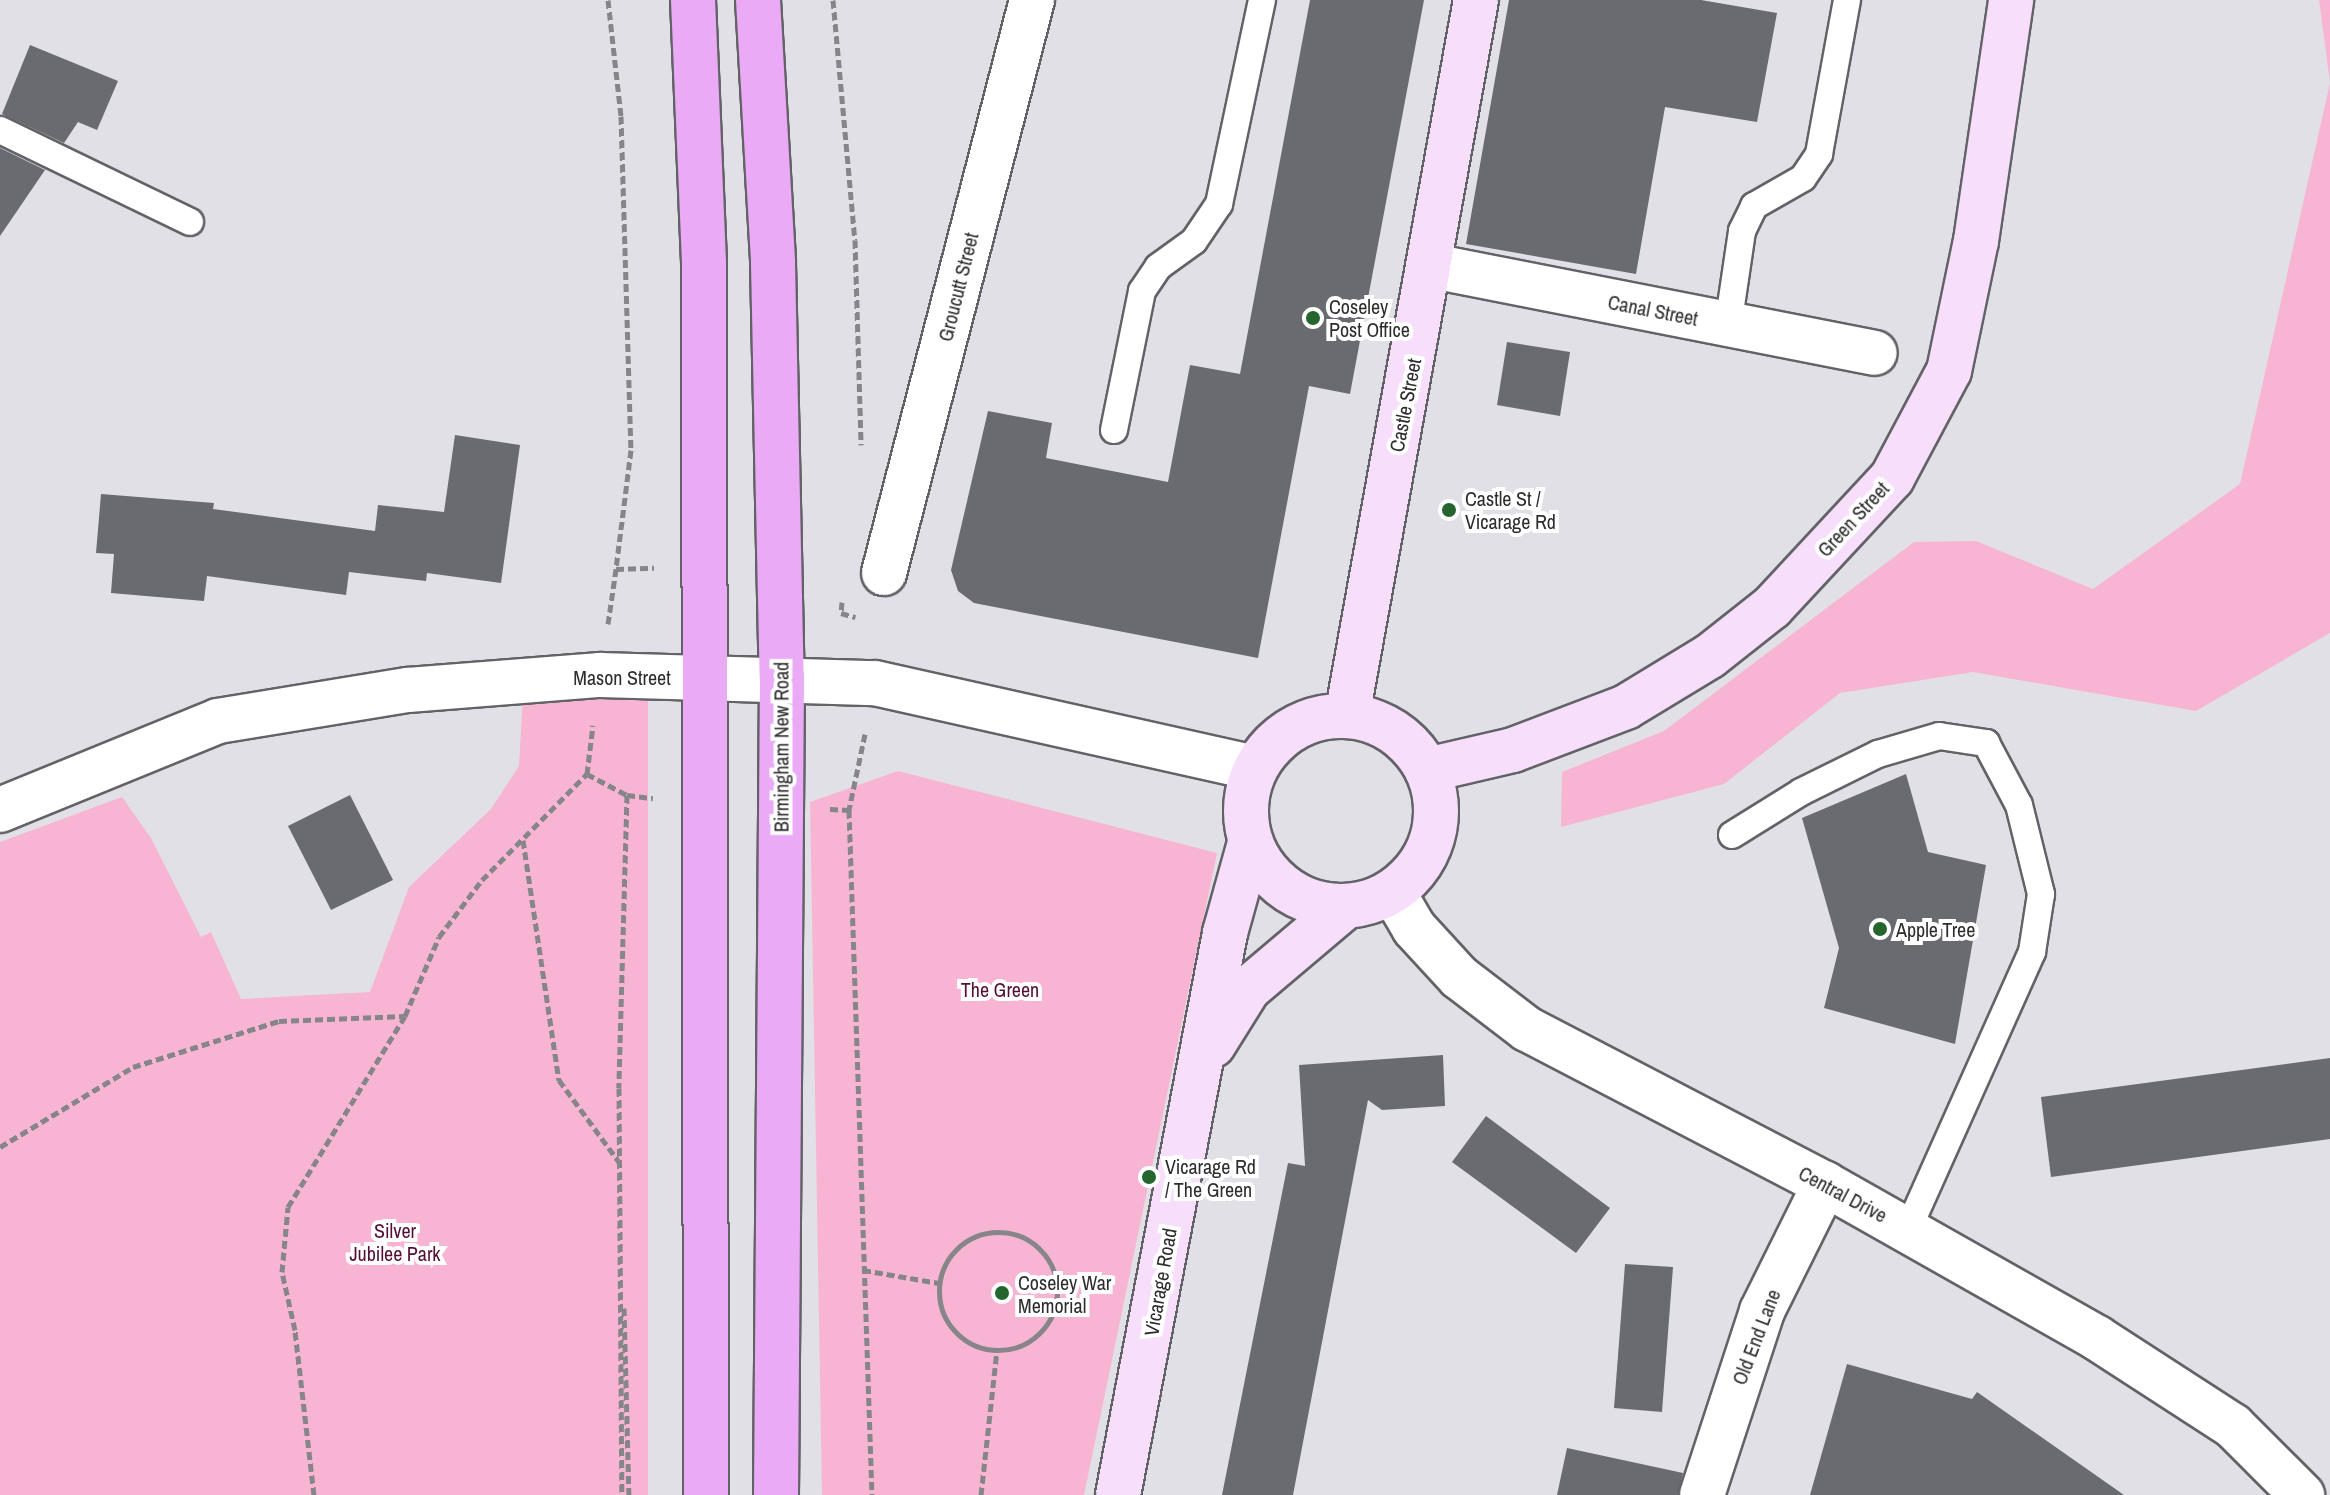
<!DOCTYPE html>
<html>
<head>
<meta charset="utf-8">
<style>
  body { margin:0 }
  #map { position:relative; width:2330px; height:1495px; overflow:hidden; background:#e1e0e7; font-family:"Archivo Narrow",sans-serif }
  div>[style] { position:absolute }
  .green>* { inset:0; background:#f7b5d3 }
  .building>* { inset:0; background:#696b71 }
  .path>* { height:5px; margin-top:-2.5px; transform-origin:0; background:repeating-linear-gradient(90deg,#86858a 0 8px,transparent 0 12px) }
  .path>.ring { margin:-2.5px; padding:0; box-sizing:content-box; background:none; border:5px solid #86858a; border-radius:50% }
  .roads { filter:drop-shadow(2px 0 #626267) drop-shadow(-2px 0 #626267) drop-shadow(0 2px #626267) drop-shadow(0 -2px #626267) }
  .service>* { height:26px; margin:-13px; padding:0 13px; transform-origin:13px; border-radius:13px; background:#fff }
  .minor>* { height:44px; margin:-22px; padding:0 22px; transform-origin:22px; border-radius:22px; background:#fff }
  .tertiary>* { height:44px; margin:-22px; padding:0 22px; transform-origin:22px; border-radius:22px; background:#fff }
  .secondary>* { height:44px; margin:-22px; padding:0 22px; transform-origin:22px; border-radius:22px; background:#f7dffc }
  .secondary>.ring { margin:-22px; padding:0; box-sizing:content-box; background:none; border:44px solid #f7dffc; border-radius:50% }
  .trunk>* { height:44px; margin:-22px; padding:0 22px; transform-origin:22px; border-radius:22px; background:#eaaaf6 }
  .dots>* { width:22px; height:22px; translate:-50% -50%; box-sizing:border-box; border:4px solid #fff; border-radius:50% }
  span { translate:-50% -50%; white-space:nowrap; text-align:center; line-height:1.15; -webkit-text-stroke:8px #fff; paint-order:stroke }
  .street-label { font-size:20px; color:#2d2d2f }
  .poi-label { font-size:20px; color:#2d2d2f }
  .left { translate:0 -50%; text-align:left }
  .park-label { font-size:20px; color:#540e36 }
</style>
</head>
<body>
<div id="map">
  <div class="green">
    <div style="clip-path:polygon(2319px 0,2330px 0,2330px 83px)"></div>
    <div style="clip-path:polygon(2330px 83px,2330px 633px,2196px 711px,1973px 672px,1840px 693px,1724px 784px,1561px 827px,1562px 772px,1664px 731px,1914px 542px,1976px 541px,2093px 589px,2240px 484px)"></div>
    <div style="clip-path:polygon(523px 695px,648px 700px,648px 1495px,0 1495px,0 842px,122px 797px,151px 838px,201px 937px,211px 932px,241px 999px,370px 992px,409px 887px,491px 809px,519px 766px)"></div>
    <div style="clip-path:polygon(898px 771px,1217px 853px,1084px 1495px,822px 1495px,810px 802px)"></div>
  </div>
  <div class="building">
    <div style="clip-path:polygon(1310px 0,1424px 0,1350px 394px,1309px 386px,1258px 658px,974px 603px,958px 591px,951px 570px,988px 411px,1052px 423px,1046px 458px,1168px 482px,1190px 365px,1240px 374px)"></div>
    <div style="clip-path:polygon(1509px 0,1701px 0,1777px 13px,1757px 122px,1665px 107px,1636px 274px,1466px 244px)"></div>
    <div style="clip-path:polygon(30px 45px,118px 81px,97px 130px,78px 122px,64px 143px,2px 114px)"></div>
    <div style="clip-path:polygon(0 148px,45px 170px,0 236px)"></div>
    <div style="clip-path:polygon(1507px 342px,1570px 352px,1560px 416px,1497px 405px)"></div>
    <div style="clip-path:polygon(455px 435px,520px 445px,501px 583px,427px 573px,426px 581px,349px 572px,346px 595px,207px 576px,204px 601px,111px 593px,114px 554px,96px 553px,101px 494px,214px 503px,213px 509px,375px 531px,378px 505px,444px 512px)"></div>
    <div style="clip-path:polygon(1906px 774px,1928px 852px,1986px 865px,1955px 1044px,1824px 1008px,1839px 948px,1802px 818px)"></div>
    <div style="clip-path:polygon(350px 795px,393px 880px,331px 910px,288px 826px)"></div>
    <div style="clip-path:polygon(1443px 1055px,1445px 1106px,1382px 1110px,1368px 1100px,1293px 1495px,1222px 1495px,1288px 1163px,1305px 1166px,1299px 1065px)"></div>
    <div style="clip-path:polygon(2330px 1058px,2330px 1139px,2051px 1177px,2041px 1097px)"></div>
    <div style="clip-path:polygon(1486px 1116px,1610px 1208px,1576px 1253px,1452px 1162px)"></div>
    <div style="clip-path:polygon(1625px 1264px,1673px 1267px,1662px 1412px,1614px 1408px)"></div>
    <div style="clip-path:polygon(1847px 1364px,1972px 1399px,1977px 1392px,2124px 1495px,1810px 1495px)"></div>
    <div style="clip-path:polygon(1567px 1448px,1683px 1473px,1678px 1495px,1557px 1495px)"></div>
  </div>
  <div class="path">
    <div style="left:608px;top:0;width:117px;rotate:83.6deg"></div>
    <div style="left:621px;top:116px;width:334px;rotate:88.3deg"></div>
    <div style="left:631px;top:450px;width:120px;rotate:97.2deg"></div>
    <div style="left:833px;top:0;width:241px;rotate:84.8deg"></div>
    <div style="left:855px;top:240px;width:205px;rotate:88.3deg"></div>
    <div style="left:842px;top:602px;width:11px;rotate:95deg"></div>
    <div style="left:841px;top:613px;width:15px;rotate:16deg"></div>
    <div style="left:608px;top:624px;width:56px;rotate:-81.7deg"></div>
    <div style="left:616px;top:569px;width:38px;rotate:-2deg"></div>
    <div style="left:865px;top:734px;width:78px;rotate:101.9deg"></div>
    <div style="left:849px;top:810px;width:685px;rotate:88.08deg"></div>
    <div style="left:587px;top:774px;width:45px;rotate:27.7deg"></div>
    <div style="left:627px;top:795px;width:293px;rotate:91.6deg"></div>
    <div style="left:619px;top:1088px;width:407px;rotate:89.6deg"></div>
    <div style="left:627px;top:795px;width:26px;rotate:7deg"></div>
    <div style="left:830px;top:809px;width:19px;rotate:3deg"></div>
    <div style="left:523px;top:840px;width:243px;rotate:81.5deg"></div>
    <div style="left:559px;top:1080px;width:102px;rotate:53.8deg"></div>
    <div style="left:0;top:1147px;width:155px;rotate:-31deg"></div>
    <div style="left:133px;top:1067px;width:153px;rotate:-17.5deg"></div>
    <div style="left:279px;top:1021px;width:125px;rotate:-2.3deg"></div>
    <div class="ring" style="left:939px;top:1232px;width:113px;height:113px"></div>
    <div style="left:863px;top:1270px;width:77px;rotate:9.7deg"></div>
    <div style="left:624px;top:1308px;width:187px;rotate:88.5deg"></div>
    <div style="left:314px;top:1495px;width:166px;rotate:-96.6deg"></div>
    <div style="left:295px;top:1330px;width:59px;rotate:-102.6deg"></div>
    <div style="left:282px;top:1272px;width:65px;rotate:-84.7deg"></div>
    <div style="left:288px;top:1207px;width:224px;rotate:-58.5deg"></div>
    <div style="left:405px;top:1016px;width:86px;rotate:-66.7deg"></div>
    <div style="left:439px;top:937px;width:71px;rotate:-53deg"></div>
    <div style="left:482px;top:880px;width:149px;rotate:-45.3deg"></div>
    <div style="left:587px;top:774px;width:49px;rotate:-83deg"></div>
    <div style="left:981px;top:1495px;width:146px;rotate:-83.7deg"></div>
  </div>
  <div class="roads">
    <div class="service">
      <div style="left:0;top:130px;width:211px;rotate:25.8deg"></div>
      <div style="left:1728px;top:326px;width:96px;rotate:-81.6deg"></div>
      <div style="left:1742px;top:231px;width:28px;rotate:-64deg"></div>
      <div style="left:1754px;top:206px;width:56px;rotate:-29.7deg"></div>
      <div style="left:1803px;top:178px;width:29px;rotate:-56deg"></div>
      <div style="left:1819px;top:154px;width:157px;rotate:-79.7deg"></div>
      <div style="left:1114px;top:430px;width:142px;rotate:-78.6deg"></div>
      <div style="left:1142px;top:291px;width:29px;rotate:-56deg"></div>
      <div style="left:1158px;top:267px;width:44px;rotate:-35.8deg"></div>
      <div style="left:1194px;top:241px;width:45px;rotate:-56deg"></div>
      <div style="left:1219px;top:204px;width:208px;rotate:-78.1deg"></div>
      <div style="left:1732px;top:835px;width:81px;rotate:-31.9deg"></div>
      <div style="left:1801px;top:792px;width:86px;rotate:-26.3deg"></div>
      <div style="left:1878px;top:754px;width:64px;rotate:-16.4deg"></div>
      <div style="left:1939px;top:736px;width:48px;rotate:8.5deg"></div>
      <div style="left:1986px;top:743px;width:70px;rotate:62deg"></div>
      <div style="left:2019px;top:805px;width:92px;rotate:76.1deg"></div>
      <div style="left:2041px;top:894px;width:59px;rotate:98.8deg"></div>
      <div style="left:2032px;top:952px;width:303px;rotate:114.1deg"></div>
    </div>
    <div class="minor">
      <div style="left:1432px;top:266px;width:451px;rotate:11.1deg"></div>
      <div style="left:884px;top:573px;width:592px;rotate:-75.52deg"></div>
      <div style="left:1702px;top:1495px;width:194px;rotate:-71.9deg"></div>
      <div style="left:1762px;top:1311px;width:142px;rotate:-63.6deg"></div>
    </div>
    <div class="tertiary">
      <div style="left:0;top:810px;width:235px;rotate:-22.2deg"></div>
      <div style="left:218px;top:721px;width:193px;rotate:-9.3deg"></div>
      <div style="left:408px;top:690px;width:193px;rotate:-4.5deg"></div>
      <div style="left:600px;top:675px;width:275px;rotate:1.7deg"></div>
      <div style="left:875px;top:683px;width:389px;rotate:12.6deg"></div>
      <div style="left:1393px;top:892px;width:42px;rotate:59.7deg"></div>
      <div style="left:1414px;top:928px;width:67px;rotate:47.4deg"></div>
      <div style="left:1459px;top:977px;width:86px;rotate:37.4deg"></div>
      <div style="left:1527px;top:1029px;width:336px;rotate:27.5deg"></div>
      <div style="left:1825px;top:1184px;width:313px;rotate:29.5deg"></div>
      <div style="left:2097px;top:1338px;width:162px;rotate:32.9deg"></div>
      <div style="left:2233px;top:1426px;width:98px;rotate:45deg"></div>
    </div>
    <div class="secondary">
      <div class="ring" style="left:1246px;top:716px;width:146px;height:146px"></div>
      <div style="left:1347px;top:716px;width:728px;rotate:-79.79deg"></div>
      <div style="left:1427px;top:770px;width:88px;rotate:-13.1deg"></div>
      <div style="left:1513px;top:750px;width:121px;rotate:-20.8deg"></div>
      <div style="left:1626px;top:707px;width:98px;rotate:-31.3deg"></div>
      <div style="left:1710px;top:656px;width:79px;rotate:-38.3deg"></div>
      <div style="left:1772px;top:607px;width:176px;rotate:-47.1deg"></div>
      <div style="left:1892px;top:478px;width:121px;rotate:-62deg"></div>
      <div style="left:1949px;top:371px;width:133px;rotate:-78.3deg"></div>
      <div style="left:1976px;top:241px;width:244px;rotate:-81.7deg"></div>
      <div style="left:1213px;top:1045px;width:66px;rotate:-58deg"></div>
      <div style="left:1248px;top:989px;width:127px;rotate:-40.2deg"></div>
      <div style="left:1118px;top:1495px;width:572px;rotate:-79.22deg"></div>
      <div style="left:1225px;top:933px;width:93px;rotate:-74.5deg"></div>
    </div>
    <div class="trunk">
      <div style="left:693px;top:0;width:263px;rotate:87.6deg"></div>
      <div style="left:704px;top:263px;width:1232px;rotate:89.91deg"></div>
      <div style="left:758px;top:0;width:263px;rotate:86.7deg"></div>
      <div style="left:773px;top:263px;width:414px;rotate:88.8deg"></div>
      <div style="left:782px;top:677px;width:818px;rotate:90.42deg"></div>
    </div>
  </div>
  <div class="dots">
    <div style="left:1313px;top:318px;background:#25652e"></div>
    <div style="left:1449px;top:510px;background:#25652e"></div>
    <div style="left:1880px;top:929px;background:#25652e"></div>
    <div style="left:1149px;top:1177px;background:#25652e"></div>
    <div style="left:1002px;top:1293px;background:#25652e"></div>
  </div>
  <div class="street-label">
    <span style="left:958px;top:287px;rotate:-76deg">Groucutt Street</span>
    <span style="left:1653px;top:310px;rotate:11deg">Canal Street</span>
    <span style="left:1405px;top:405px;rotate:-79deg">Castle Street</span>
    <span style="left:1853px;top:519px;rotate:-47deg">Green Street</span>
    <span style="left:622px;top:677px">Mason Street</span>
    <span style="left:781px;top:747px;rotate:-90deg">Birmingham New Road</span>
    <span style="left:1843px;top:1194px;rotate:28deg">Central Drive</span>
    <span style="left:1160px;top:1282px;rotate:-80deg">Vicarage Road</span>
    <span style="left:1756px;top:1337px;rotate:-69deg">Old End Lane</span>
  </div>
  <div class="poi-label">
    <span class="left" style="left:1329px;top:318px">Coseley<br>Post Office</span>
    <span class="left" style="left:1465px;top:510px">Castle St /<br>Vicarage Rd</span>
    <span class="left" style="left:1896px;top:929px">Apple Tree</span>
    <span class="left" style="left:1165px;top:1178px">Vicarage Rd<br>/ The Green</span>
    <span class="left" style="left:1018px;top:1294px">Coseley War<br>Memorial</span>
  </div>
  <div class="park-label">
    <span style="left:1000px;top:989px">The Green</span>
    <span style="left:395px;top:1242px">Silver<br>Jubilee Park</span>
  </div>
</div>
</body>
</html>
